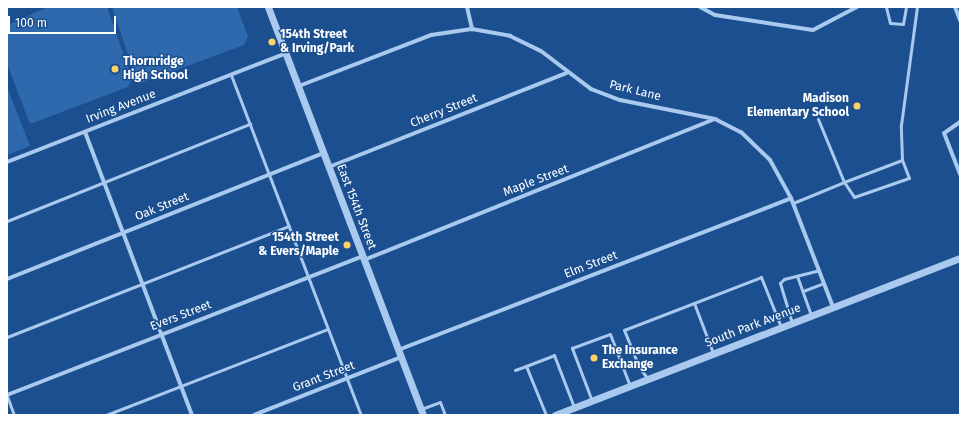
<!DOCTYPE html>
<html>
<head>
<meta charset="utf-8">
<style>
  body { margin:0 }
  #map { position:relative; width:967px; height:422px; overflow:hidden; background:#1b4f8f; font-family:"Fira Sans",sans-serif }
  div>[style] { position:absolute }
  .green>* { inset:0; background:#2e69ad }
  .service>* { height:3px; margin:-1.5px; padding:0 1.5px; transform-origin:1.5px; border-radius:1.5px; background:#a9c9ee }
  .minor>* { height:4px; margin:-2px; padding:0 2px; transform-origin:2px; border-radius:2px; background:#a9c9ee }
  .tertiary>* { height:7px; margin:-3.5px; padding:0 3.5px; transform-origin:3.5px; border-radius:3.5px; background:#a9c9ee }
  .dots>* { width:11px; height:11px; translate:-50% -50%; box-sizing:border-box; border:2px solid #1b4f8f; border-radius:50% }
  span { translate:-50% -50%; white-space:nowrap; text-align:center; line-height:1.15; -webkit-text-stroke:3px #1b4f8f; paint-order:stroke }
  .poi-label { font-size:12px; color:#fff; font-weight:700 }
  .left { translate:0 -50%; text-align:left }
  .right { translate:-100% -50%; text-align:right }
  .street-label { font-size:12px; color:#fff }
  .frame { position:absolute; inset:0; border:8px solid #fff; pointer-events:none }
  .scale { position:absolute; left:8px; top:16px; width:108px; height:18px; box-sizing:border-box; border:2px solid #fff; border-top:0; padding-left:5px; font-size:12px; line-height:14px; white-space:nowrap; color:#fff; -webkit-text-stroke:3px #1b4f8f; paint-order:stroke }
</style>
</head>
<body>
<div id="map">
  <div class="green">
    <div style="clip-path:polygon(48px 7px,107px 7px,132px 78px,128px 87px,30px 124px,7px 64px,7px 25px)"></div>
    <div style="clip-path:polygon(112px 7px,237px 7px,248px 37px,244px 45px,138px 84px)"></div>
    <div style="clip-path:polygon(7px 87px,30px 146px,7px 155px)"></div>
  </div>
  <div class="service">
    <div style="left:886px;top:7px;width:16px;rotate:76deg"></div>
    <div style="left:890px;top:23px;width:13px;rotate:4deg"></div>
    <div style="left:903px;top:24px;width:17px;rotate:-80deg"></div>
    <div style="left:231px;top:75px;width:364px;rotate:69.1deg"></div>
    <div style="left:818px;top:119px;width:68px;rotate:67.6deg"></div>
    <div style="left:844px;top:182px;width:62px;rotate:-20.8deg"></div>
    <div style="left:793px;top:203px;width:55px;rotate:-22.4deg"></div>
    <div style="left:844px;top:182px;width:18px;rotate:56deg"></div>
    <div style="left:854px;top:197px;width:58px;rotate:-19.1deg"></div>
    <div style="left:909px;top:178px;width:19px;rotate:-111deg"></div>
    <div style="left:902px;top:160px;width:35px;rotate:-92deg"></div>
    <div style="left:901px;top:125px;width:119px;rotate:-82.3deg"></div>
    <div style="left:7px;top:221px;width:262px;rotate:-21.8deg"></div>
    <div style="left:797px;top:276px;width:41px;rotate:70.3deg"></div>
    <div style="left:803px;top:291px;width:22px;rotate:-21deg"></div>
    <div style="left:694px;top:303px;width:53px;rotate:69.2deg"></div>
    <div style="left:792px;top:323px;width:42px;rotate:-106.7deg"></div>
    <div style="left:780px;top:283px;width:6px;rotate:-45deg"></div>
    <div style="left:784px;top:279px;width:36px;rotate:-14deg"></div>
    <div style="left:7px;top:337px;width:303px;rotate:-21.5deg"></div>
    <div style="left:515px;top:370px;width:12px;rotate:-20deg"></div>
    <div style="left:648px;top:379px;width:15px;rotate:-127deg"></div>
    <div style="left:639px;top:367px;width:40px;rotate:-112deg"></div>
    <div style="left:624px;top:330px;width:147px;rotate:-21.1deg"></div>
    <div style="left:761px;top:277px;width:54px;rotate:68.2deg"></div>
    <div style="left:7px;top:396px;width:20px;rotate:70deg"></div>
    <div style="left:592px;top:401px;width:57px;rotate:-110.7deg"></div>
    <div style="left:572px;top:348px;width:40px;rotate:-20.2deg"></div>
    <div style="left:610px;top:334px;width:56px;rotate:69deg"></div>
    <div style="left:421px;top:409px;width:20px;rotate:-20deg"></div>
    <div style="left:440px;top:402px;width:14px;rotate:69deg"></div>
    <div style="left:106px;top:415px;width:238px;rotate:-21.2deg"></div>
    <div style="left:546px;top:415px;width:53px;rotate:-112.2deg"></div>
    <div style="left:526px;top:366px;width:30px;rotate:-21deg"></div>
    <div style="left:554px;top:355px;width:56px;rotate:69deg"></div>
  </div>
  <div class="minor">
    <div style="left:467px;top:7px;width:23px;rotate:77deg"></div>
    <div style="left:700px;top:7px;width:17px;rotate:28deg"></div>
    <div style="left:715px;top:15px;width:99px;rotate:8.7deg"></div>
    <div style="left:813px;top:30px;width:50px;rotate:-27.6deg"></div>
    <div style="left:955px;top:7px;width:14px;rotate:69deg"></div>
    <div style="left:299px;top:86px;width:142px;rotate:-21.1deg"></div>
    <div style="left:431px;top:35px;width:41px;rotate:-8.3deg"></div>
    <div style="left:472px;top:29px;width:39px;rotate:10deg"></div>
    <div style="left:510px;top:36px;width:34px;rotate:26deg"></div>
    <div style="left:541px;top:51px;width:63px;rotate:37.2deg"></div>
    <div style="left:591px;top:89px;width:31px;rotate:21deg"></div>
    <div style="left:620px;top:100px;width:97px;rotate:11.3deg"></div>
    <div style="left:715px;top:119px;width:29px;rotate:27deg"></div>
    <div style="left:741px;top:132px;width:40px;rotate:44deg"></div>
    <div style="left:770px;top:160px;width:43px;rotate:61.1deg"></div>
    <div style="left:791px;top:198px;width:117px;rotate:68.9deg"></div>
    <div style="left:960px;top:122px;width:19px;rotate:145deg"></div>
    <div style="left:944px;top:133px;width:44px;rotate:68.7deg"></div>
    <div style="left:85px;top:132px;width:303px;rotate:69.3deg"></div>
    <div style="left:7px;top:162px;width:300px;rotate:-21.3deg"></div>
    <div style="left:329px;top:167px;width:255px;rotate:-21.6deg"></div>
    <div style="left:364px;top:260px;width:378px;rotate:-21.9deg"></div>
    <div style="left:7px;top:279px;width:341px;rotate:-21.7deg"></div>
    <div style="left:398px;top:350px;width:421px;rotate:-21.1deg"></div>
    <div style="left:7px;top:395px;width:382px;rotate:-21.3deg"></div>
    <div style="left:254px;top:415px;width:158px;rotate:-21.5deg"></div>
  </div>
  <div class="tertiary">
    <div style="left:268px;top:7px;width:436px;rotate:69.2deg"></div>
    <div style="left:555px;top:415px;width:434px;rotate:-21.2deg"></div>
  </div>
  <div class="dots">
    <div style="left:272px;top:42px;background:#ffd166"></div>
    <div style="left:115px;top:69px;background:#ffd166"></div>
    <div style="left:857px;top:106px;background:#ffd166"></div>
    <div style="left:347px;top:245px;background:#ffd166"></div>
    <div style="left:594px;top:358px;background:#ffd166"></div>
  </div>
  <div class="poi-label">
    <span class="left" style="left:280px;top:42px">154th Street<br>&amp; Irving/Park</span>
    <span class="left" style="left:123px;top:69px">Thornridge<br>High School</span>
    <span class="right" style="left:849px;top:106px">Madison<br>Elementary School</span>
    <span class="right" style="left:339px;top:245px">154th Street<br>&amp; Evers/Maple</span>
    <span class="left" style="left:602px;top:358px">The Insurance<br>Exchange</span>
  </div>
  <div class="street-label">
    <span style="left:635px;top:91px;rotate:14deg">Park Lane</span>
    <span style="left:121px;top:107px;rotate:-21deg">Irving Avenue</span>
    <span style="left:444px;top:111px;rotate:-22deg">Cherry Street</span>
    <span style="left:536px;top:181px;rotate:-21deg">Maple Street</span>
    <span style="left:162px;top:207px;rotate:-22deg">Oak Street</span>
    <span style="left:356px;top:207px;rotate:69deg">East 154th Street</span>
    <span style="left:591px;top:265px;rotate:-21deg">Elm Street</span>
    <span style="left:181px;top:316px;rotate:-21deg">Evers Street</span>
    <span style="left:753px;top:326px;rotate:-21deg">South Park Avenue</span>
    <span style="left:324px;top:377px;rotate:-21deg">Grant Street</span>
  </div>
  <div class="frame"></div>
  <div class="scale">100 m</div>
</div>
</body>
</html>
